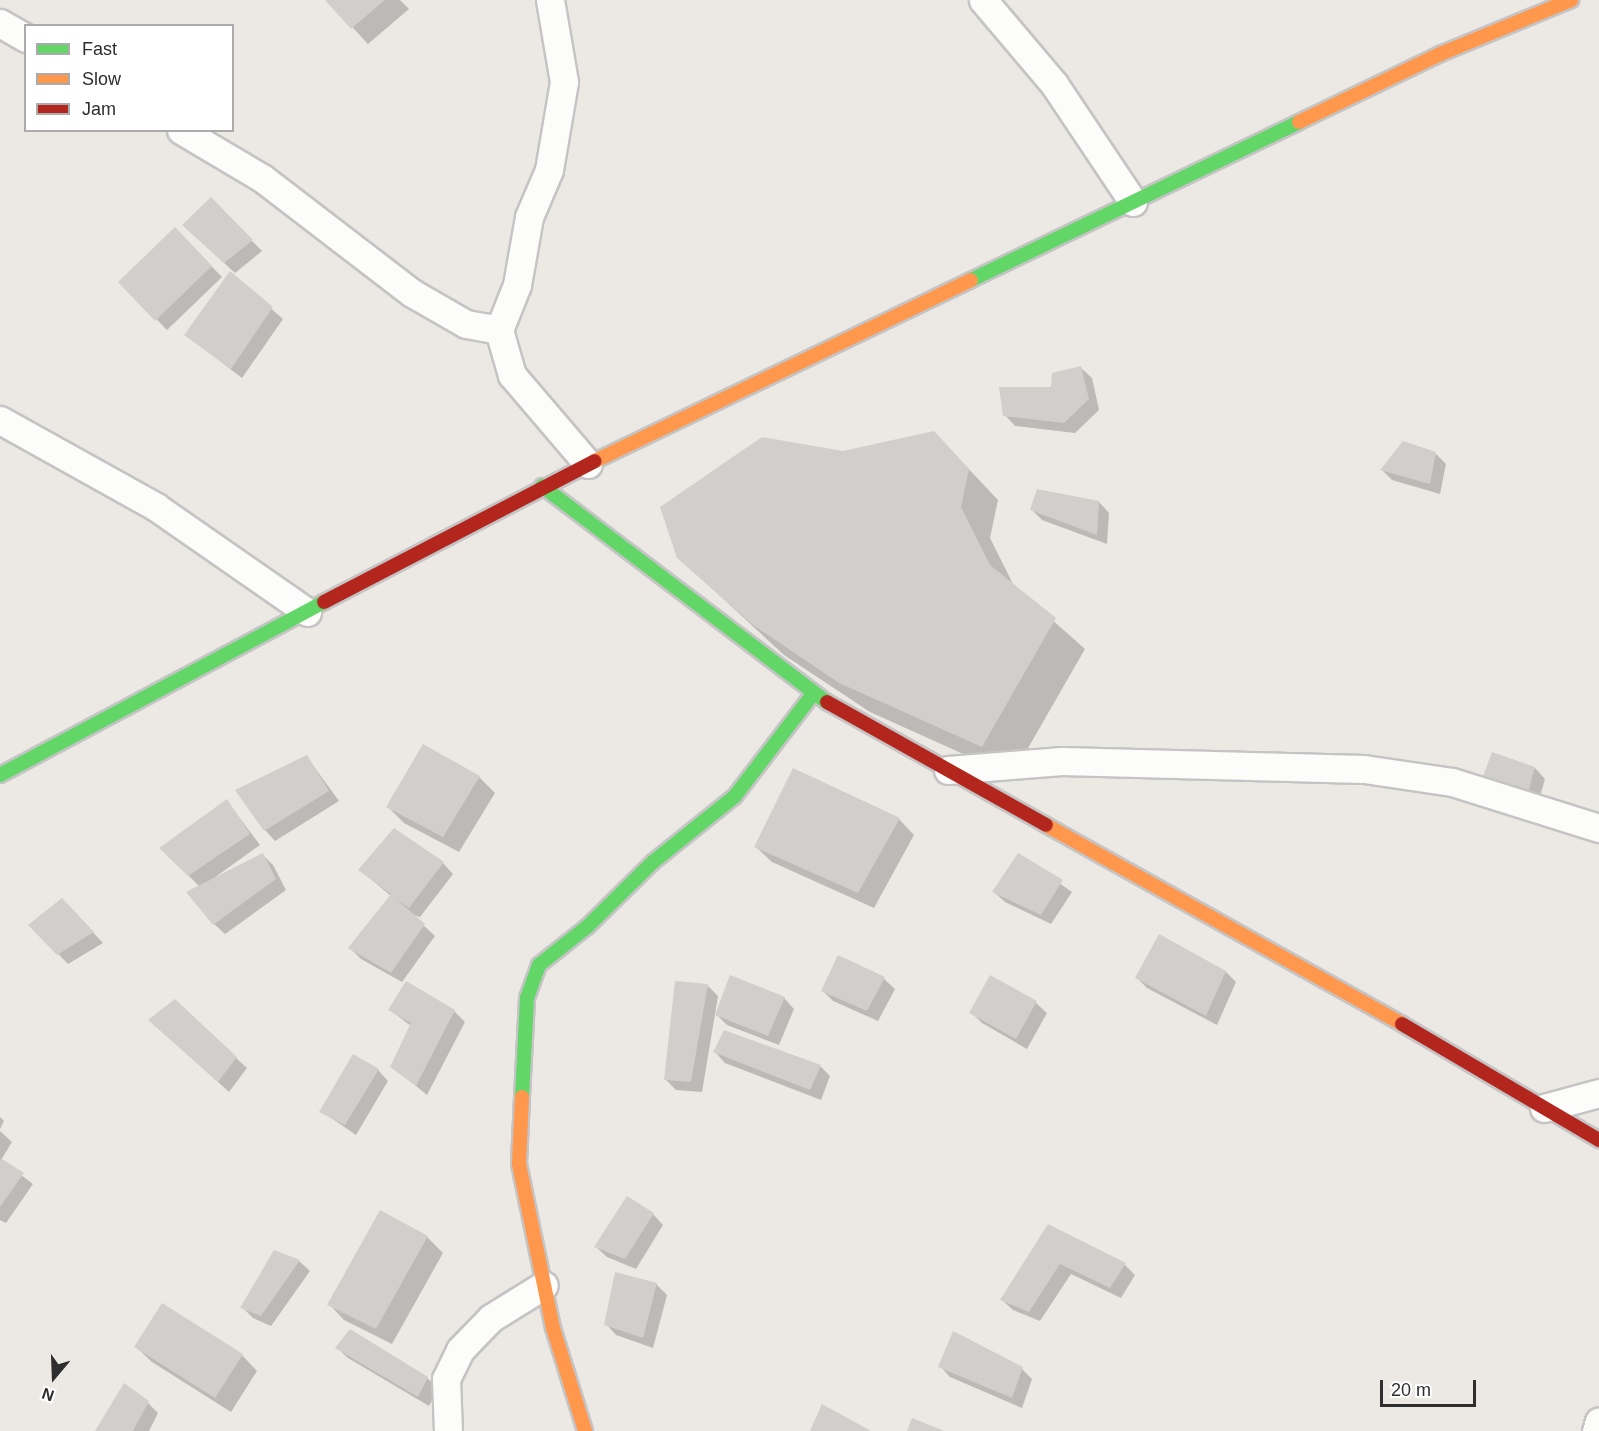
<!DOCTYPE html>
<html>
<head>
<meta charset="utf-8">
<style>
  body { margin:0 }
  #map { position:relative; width:1599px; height:1431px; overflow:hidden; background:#ece8e4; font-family:Helvetica,sans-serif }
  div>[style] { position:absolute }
  .shadow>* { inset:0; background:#0003 }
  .building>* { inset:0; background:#d1cecb }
  .roads { filter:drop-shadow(2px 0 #c5c4c5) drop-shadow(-2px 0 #c5c4c5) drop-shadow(0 2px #c5c4c5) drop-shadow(0 -2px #c5c4c5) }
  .street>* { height:27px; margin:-13.5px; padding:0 13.5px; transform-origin:13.5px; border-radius:13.5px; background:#fcfcfb }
  .fast>* { height:14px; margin:-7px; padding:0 7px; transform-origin:7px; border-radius:7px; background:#63d668 }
  .slow>* { height:14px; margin:-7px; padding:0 7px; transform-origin:7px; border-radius:7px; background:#ff974d }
  .jam>* { height:14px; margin:-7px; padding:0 7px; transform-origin:7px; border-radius:7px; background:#b3261e }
  span { translate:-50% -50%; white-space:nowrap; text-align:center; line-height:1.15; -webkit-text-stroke:4.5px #fff; paint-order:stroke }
  .legend { position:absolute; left:24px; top:24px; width:210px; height:108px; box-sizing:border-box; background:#fff; border:2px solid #ababab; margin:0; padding:8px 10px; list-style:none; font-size:18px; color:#2e2e2e }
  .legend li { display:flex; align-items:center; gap:12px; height:30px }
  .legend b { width:30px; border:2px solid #ababab }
  .north { position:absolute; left:24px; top:1347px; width:60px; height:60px; -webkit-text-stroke:4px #fff; paint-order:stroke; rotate:199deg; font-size:16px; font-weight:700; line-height:24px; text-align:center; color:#2e2e2e }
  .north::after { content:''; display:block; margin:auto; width:21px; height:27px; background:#2e2e2e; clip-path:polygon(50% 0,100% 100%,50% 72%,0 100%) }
  .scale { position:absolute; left:1380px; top:1380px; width:96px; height:27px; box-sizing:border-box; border:3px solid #2e2e2e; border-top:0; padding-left:8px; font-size:18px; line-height:21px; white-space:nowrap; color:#2e2e2e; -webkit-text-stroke:4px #fff; paint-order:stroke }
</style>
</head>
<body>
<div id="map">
  <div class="shadow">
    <div style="clip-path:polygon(327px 0,400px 0,409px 9px,368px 44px)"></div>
    <div style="clip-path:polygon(211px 199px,262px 251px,235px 273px,194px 235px)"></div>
    <div style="clip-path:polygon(175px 229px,222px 277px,167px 330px,120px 282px)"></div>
    <div style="clip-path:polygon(230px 273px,283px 319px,242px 378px,186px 335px)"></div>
    <div style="clip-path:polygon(1081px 368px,1092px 378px,1099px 410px,1075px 433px,1015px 426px,1005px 415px)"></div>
    <div style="clip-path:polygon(843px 452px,963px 463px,998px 500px,990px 538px,1014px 586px,1085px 649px,1012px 776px,870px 712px,784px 655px,678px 557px)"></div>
    <div style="clip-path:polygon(1436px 454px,1446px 464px,1440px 494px,1392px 480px,1382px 470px)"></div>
    <div style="clip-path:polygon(1099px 502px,1109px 513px,1107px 544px,1042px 520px,1031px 509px)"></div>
    <div style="clip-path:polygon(307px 757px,339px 801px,275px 841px,265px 830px)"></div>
    <div style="clip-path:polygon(1535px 768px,1545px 779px,1537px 806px,1490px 800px)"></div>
    <div style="clip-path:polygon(479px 777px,495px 793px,459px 852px,404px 823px,388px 807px)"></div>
    <div style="clip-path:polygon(227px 801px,260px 845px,207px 883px,263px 855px,273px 865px,286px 890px,225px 934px,214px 924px,200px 887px,161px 848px)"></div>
    <div style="clip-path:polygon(899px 819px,914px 835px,874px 908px,772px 862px,756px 847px)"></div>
    <div style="clip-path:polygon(1019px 855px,1072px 892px,1051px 924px,1005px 902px,994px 892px)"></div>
    <div style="clip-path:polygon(443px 863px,453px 874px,420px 917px,411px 914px,435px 936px,402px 982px,361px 959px,350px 948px,391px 896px,360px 870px)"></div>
    <div style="clip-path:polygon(72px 910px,103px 943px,68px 964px,30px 925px)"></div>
    <div style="clip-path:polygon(1226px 972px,1236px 982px,1217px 1025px,1147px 988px,1137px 978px)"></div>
    <div style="clip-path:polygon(991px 977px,1036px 1003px,1047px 1013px,1027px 1049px,982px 1023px,971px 1012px)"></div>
    <div style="clip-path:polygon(884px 979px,895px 989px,878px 1021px,833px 1001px,823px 991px)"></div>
    <div style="clip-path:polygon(708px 986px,718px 996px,702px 1092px,676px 1090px,666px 1080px)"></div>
    <div style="clip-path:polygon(784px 998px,794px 1009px,779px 1045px,727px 1025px,716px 1014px)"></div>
    <div style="clip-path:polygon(390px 1010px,454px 1011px,465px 1022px,427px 1095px,392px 1066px,411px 1026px)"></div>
    <div style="clip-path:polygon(161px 1030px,236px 1058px,247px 1068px,229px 1092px)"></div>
    <div style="clip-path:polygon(715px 1052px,820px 1066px,830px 1076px,821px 1100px,725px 1063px)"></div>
    <div style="clip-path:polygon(378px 1070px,388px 1081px,356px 1135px,321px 1111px)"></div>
    <div style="clip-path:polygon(0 1117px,4px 1121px,0 1129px)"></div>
    <div style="clip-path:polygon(0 1131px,12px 1142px,1px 1160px,33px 1184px,6px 1223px,0 1220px)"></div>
    <div style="clip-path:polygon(381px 1212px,427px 1237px,443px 1253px,392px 1344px,344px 1320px,329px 1304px)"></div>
    <div style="clip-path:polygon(653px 1214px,663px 1225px,636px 1269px,607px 1257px,596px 1247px)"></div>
    <div style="clip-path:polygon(1048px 1226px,1125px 1265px,1135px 1275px,1121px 1298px,1071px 1274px,1040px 1321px,1013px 1310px,1002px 1300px)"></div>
    <div style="clip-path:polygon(275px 1252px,299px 1261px,310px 1271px,271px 1326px,253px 1318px,242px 1307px)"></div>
    <div style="clip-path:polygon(656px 1284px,667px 1295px,653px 1348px,616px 1335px,606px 1324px)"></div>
    <div style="clip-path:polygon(136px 1347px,242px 1355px,257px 1371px,231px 1412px,152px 1362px)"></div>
    <div style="clip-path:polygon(337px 1348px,427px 1378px,438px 1388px,429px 1406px,348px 1358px)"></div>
    <div style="clip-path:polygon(940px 1366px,1022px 1369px,1032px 1379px,1022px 1408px,950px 1377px)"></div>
    <div style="clip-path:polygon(148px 1403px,158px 1413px,149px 1431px,97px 1431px)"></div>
  </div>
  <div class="building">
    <div style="clip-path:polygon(325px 0,385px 0,351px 29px)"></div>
    <div style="clip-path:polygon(211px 197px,253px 240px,224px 263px,182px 225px)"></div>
    <div style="clip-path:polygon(175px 227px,212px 266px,155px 321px,118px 282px)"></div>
    <div style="clip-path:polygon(230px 271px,273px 307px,231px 369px,184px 335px)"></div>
    <div style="clip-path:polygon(1081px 366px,1089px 399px,1064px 423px,1003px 416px,999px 387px,1051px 387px,1052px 373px)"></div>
    <div style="clip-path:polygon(934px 431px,969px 469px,961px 507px,990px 565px,1056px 618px,982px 747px,839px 683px,753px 625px,677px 558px,660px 507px,762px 437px,843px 451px)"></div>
    <div style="clip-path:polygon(1403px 441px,1436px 452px,1430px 484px,1380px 470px)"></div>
    <div style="clip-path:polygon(1037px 489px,1099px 501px,1097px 535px,1030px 510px)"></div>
    <div style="clip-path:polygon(423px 744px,480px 776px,443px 837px,386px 807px)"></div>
    <div style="clip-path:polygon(1492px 752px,1535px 767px,1527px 796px,1478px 790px)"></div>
    <div style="clip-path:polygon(307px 755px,329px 791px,264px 831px,235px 790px)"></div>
    <div style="clip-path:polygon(793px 768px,900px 818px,858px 893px,754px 847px)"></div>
    <div style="clip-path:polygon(227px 799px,250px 834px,188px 876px,159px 848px)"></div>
    <div style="clip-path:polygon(394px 828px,444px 862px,409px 908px,395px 898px,425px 924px,391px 973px,348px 948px,391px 894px,358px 870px)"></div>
    <div style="clip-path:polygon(263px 853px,276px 879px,213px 925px,186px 892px)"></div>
    <div style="clip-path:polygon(1018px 853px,1063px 880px,1041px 915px,992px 892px)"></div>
    <div style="clip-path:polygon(62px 898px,94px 932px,57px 955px,28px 925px)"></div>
    <div style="clip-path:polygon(1159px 934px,1226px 971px,1206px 1016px,1135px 978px)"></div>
    <div style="clip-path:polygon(838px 955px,885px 977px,867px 1011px,821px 991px)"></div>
    <div style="clip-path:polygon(730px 975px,785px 997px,768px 1036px,715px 1015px)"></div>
    <div style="clip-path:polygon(990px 975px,1037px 1001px,1016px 1039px,969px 1013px)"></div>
    <div style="clip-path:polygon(406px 981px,455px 1010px,416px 1086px,390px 1067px,411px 1023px,388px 1010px)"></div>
    <div style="clip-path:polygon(675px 981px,708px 984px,691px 1082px,664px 1080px)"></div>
    <div style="clip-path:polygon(175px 999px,237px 1057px,218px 1082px,148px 1020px)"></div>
    <div style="clip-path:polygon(724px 1030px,821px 1065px,810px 1090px,713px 1052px)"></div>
    <div style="clip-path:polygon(353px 1054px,379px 1069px,345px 1125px,319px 1112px)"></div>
    <div style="clip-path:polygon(2px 1159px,24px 1173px,0 1207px,0 1161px)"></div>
    <div style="clip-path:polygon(627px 1196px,654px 1213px,625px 1259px,594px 1247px)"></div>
    <div style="clip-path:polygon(380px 1210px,428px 1236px,376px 1329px,327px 1305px)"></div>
    <div style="clip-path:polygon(1048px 1224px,1126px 1263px,1110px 1288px,1060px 1264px,1029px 1312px,1000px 1300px)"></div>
    <div style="clip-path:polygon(274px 1250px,300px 1260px,261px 1316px,240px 1308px)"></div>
    <div style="clip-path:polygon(615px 1272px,657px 1283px,643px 1338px,604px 1325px)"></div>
    <div style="clip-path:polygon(162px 1303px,243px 1354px,215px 1398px,134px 1347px)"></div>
    <div style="clip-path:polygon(350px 1329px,428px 1377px,418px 1397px,335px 1348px)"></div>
    <div style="clip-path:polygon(953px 1331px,1023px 1367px,1012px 1398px,938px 1367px)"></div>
    <div style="clip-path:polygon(124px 1383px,149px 1401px,133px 1431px,95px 1431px)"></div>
    <div style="clip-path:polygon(822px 1404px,871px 1431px,810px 1431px)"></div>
    <div style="clip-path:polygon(912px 1418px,944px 1431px,907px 1431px)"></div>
  </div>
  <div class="roads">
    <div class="street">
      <div style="left:550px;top:0;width:83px;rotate:80.3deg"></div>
      <div style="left:564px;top:82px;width:89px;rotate:99.7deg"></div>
      <div style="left:549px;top:170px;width:51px;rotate:113.1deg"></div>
      <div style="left:529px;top:217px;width:69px;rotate:100deg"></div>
      <div style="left:517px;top:285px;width:48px;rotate:111.8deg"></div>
      <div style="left:499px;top:330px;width:47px;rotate:73.9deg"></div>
      <div style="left:512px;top:375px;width:117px;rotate:49.5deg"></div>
      <div style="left:983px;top:0;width:110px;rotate:49.8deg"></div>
      <div style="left:1054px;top:84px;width:142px;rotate:56.2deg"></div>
      <div style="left:0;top:23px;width:30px;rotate:30deg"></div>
      <div style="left:181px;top:130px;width:94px;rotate:30.7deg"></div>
      <div style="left:262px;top:178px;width:189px;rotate:37.5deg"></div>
      <div style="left:412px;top:293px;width:62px;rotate:29.9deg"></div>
      <div style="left:466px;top:324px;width:34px;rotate:10deg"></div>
      <div style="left:0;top:420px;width:179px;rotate:29.1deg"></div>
      <div style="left:156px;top:507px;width:184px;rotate:34.8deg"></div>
      <div style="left:948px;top:770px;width:114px;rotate:-4.5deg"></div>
      <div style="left:1062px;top:761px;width:302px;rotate:1.5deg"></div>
      <div style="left:1364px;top:769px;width:89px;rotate:8.4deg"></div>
      <div style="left:1452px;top:782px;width:154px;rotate:17.4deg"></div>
      <div style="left:1544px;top:1108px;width:57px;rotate:-15.3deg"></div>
      <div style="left:448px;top:1431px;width:52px;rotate:-92.2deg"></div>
      <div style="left:446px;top:1379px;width:32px;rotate:-64deg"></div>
      <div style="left:460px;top:1350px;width:45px;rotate:-45.9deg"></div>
      <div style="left:491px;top:1318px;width:62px;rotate:-31.9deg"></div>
      <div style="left:1596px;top:1431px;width:10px;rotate:-73deg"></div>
    </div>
    <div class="fast">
      <div style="left:971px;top:280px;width:364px;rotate:-25.7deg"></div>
      <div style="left:542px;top:486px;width:358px;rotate:37.2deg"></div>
      <div style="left:0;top:775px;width:367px;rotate:-28.1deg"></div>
      <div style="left:522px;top:1097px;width:99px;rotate:-87.1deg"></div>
      <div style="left:527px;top:998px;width:35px;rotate:-70deg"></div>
      <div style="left:539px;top:965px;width:61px;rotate:-38.4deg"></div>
      <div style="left:587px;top:927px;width:93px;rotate:-44.6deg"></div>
      <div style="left:653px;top:862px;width:105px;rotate:-38.8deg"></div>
      <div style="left:735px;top:796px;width:128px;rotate:-52.6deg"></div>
    </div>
    <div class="slow">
      <div style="left:1299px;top:122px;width:157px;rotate:-25.7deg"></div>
      <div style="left:1440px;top:54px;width:142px;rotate:-22.4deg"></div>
      <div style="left:595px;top:461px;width:417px;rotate:-25.7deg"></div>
      <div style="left:1046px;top:825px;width:408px;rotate:29.2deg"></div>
      <div style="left:522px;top:1097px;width:67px;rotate:92.6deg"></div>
      <div style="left:519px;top:1164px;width:167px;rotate:78.3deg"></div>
      <div style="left:553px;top:1328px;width:108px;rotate:72.7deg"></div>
    </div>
    <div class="jam">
      <div style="left:324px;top:602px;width:305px;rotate:-27.5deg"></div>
      <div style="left:827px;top:702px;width:251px;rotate:29.3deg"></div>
      <div style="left:1402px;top:1024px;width:229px;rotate:30.5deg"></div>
    </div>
  </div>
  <ul class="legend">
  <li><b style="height:8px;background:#63d668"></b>Fast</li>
  <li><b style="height:8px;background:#ff974d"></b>Slow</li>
  <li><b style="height:8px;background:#b3261e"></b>Jam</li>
  </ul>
  <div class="north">N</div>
  <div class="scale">20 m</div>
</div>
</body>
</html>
